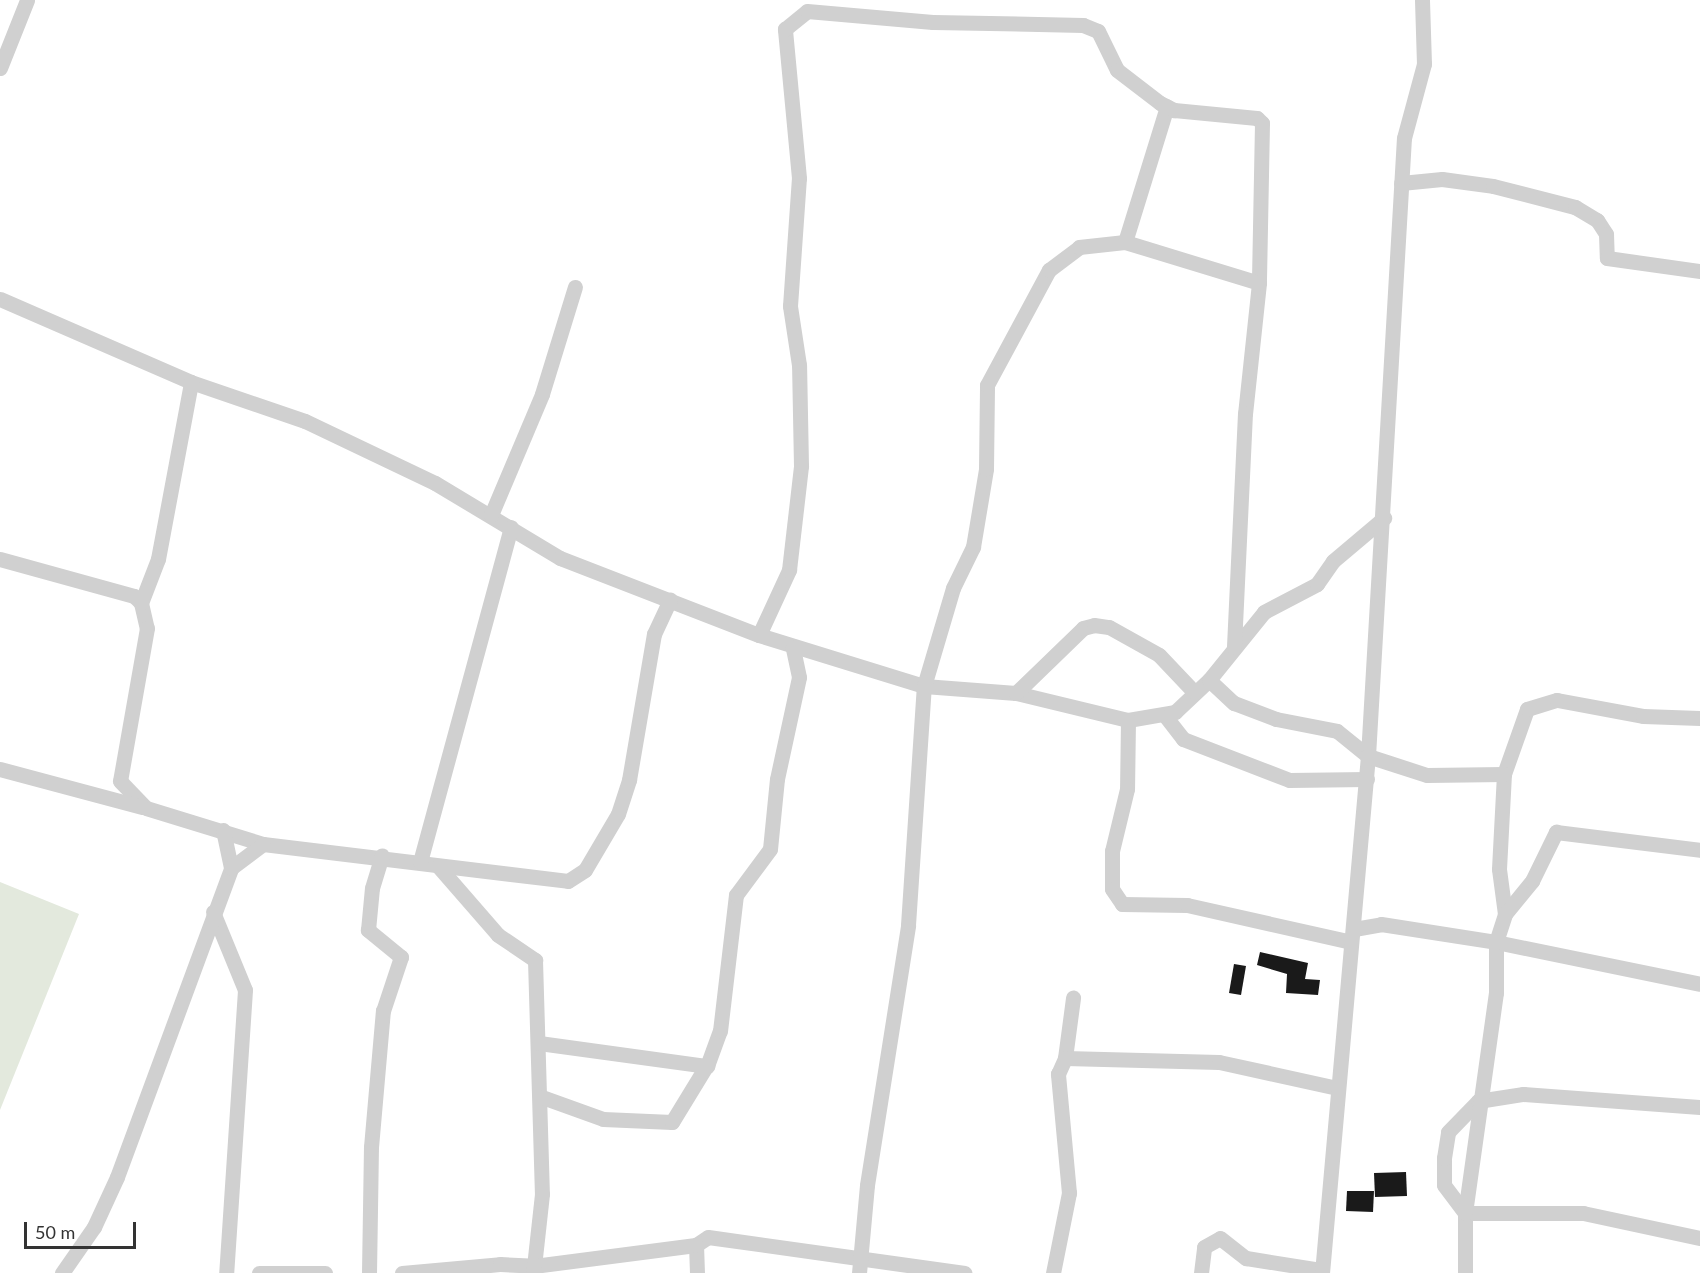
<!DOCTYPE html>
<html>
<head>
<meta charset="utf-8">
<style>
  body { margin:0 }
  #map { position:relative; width:1700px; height:1273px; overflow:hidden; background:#fff; font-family:Lato,sans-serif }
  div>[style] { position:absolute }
  .green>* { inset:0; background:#e3e9dd }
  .building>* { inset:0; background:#1a1a1a }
  .minor>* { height:15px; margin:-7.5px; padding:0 7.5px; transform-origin:7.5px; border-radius:7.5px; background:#d0d0d0 }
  span { translate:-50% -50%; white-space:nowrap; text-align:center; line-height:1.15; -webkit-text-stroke:6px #fff; paint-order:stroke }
  .scale { position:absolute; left:24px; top:1222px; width:112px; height:27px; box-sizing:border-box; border:3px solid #333; border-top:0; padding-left:8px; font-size:18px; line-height:21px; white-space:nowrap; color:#333; -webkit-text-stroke:4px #fff; paint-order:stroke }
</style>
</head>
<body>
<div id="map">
  <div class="green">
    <div style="clip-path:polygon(0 882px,79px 914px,0 1110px)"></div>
  </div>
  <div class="building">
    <div style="clip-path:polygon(1260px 952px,1308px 963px,1305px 979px,1320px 980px,1318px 995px,1286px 993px,1287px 974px,1257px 965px)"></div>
    <div style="clip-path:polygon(1234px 964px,1246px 966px,1241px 995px,1229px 993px)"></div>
    <div style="clip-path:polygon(1406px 1172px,1407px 1196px,1375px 1197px,1374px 1173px)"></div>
    <div style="clip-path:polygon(1347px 1191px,1374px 1191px,1373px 1212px,1346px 1211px)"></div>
  </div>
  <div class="minor">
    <div style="left:0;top:68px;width:73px;rotate:-68.3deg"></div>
    <div style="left:1401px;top:183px;width:41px;rotate:-5.6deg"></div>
    <div style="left:1442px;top:179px;width:51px;rotate:7.8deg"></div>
    <div style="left:1493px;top:186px;width:85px;rotate:14.4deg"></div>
    <div style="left:1575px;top:207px;width:26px;rotate:31deg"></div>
    <div style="left:1597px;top:220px;width:17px;rotate:57deg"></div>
    <div style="left:1606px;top:234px;width:24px;rotate:88deg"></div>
    <div style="left:1607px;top:258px;width:94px;rotate:8deg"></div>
    <div style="left:1125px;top:242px;width:142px;rotate:-72.8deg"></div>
    <div style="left:0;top:299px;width:208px;rotate:23.5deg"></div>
    <div style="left:191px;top:382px;width:120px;rotate:18.9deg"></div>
    <div style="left:305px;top:421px;width:144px;rotate:25.5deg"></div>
    <div style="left:435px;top:483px;width:146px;rotate:31deg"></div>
    <div style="left:560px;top:558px;width:213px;rotate:21.2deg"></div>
    <div style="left:759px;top:635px;width:173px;rotate:17.2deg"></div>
    <div style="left:924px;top:686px;width:92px;rotate:4.4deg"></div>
    <div style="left:1016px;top:693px;width:115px;rotate:13.6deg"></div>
    <div style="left:1128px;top:720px;width:48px;rotate:-9.7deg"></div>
    <div style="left:1175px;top:712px;width:47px;rotate:-43.3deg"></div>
    <div style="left:1209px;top:680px;width:87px;rotate:-51deg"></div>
    <div style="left:1264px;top:612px;width:60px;rotate:-27.8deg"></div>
    <div style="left:1317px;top:584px;width:28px;rotate:-55deg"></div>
    <div style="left:1333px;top:561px;width:67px;rotate:-40.1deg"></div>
    <div style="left:491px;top:515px;width:131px;rotate:-67.1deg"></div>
    <div style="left:542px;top:394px;width:112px;rotate:-72.9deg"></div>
    <div style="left:0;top:559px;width:139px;rotate:15.4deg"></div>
    <div style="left:134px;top:596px;width:10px;rotate:45deg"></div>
    <div style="left:141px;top:603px;width:26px;rotate:77deg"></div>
    <div style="left:147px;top:628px;width:155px;rotate:100deg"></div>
    <div style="left:120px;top:781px;width:37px;rotate:46deg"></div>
    <div style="left:146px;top:808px;width:122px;rotate:17.1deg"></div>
    <div style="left:263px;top:844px;width:307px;rotate:6.9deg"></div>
    <div style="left:568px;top:881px;width:20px;rotate:-33deg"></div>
    <div style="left:585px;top:870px;width:65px;rotate:-59.5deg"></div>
    <div style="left:618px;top:814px;width:36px;rotate:-72deg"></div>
    <div style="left:629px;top:780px;width:148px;rotate:-80.3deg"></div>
    <div style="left:654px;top:634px;width:38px;rotate:-65deg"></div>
    <div style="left:141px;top:603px;width:47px;rotate:-68.9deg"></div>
    <div style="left:158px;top:559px;width:180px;rotate:-79.4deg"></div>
    <div style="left:759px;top:635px;width:72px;rotate:-65.2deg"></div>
    <div style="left:789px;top:570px;width:105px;rotate:-83.4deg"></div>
    <div style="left:801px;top:466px;width:101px;rotate:-91.1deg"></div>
    <div style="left:799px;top:365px;width:60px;rotate:-98.7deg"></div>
    <div style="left:790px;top:306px;width:128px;rotate:-86deg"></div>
    <div style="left:799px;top:178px;width:150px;rotate:-95.4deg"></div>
    <div style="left:785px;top:29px;width:28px;rotate:-39deg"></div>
    <div style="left:807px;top:11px;width:126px;rotate:5deg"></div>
    <div style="left:933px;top:22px;width:150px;rotate:1.1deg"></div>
    <div style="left:1083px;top:25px;width:16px;rotate:22deg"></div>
    <div style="left:1098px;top:31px;width:43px;rotate:64deg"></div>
    <div style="left:1117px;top:70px;width:54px;rotate:37.5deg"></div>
    <div style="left:1160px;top:103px;width:16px;rotate:27deg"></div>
    <div style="left:1174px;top:110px;width:83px;rotate:5.5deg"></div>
    <div style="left:1257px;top:118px;width:7px;rotate:45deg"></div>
    <div style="left:1262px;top:123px;width:160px;rotate:91.1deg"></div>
    <div style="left:1259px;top:283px;width:131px;rotate:96.1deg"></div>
    <div style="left:1245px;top:413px;width:234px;rotate:92.7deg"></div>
    <div style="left:1209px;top:680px;width:34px;rotate:43deg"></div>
    <div style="left:1234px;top:703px;width:45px;rotate:20.9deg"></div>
    <div style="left:1276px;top:719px;width:62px;rotate:11.1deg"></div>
    <div style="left:1337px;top:731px;width:40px;rotate:39deg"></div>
    <div style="left:1368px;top:756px;width:619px;rotate:-86.67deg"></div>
    <div style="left:1404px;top:138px;width:77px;rotate:-74.9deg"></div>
    <div style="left:1424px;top:64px;width:64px;rotate:-91.8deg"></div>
    <div style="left:1016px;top:693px;width:93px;rotate:-44.1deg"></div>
    <div style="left:1083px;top:628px;width:11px;rotate:-15deg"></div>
    <div style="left:1094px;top:625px;width:15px;rotate:8deg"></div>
    <div style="left:1109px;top:627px;width:57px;rotate:29.2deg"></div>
    <div style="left:1159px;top:655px;width:52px;rotate:46.5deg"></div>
    <div style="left:1166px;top:717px;width:28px;rotate:52deg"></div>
    <div style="left:1183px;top:739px;width:114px;rotate:21.1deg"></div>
    <div style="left:1289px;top:780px;width:78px;rotate:-0.7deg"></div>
    <div style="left:1128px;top:720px;width:69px;rotate:90.8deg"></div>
    <div style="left:1127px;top:789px;width:64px;rotate:103.6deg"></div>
    <div style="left:1112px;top:851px;width:38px;rotate:90deg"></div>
    <div style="left:1112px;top:889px;width:18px;rotate:56deg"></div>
    <div style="left:1122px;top:904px;width:65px;rotate:0.9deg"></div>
    <div style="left:1187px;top:905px;width:168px;rotate:12.7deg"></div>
    <div style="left:0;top:769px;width:147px;rotate:15deg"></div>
    <div style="left:223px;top:830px;width:39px;rotate:78deg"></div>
    <div style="left:420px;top:862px;width:347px;rotate:-74.8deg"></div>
    <div style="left:438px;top:866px;width:91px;rotate:49deg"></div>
    <div style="left:498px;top:935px;width:45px;rotate:34deg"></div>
    <div style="left:535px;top:960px;width:234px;rotate:88.3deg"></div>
    <div style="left:542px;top:1194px;width:72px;rotate:96.3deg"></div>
    <div style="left:534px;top:1266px;width:163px;rotate:-7.4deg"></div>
    <div style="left:213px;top:912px;width:84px;rotate:67.7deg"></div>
    <div style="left:245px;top:990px;width:284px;rotate:93.8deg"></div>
    <div style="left:1505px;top:914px;width:45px;rotate:-97.6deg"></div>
    <div style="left:1499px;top:869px;width:95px;rotate:-87deg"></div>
    <div style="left:1504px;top:774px;width:69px;rotate:-70.5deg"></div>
    <div style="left:1527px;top:709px;width:31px;rotate:-17deg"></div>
    <div style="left:1557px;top:700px;width:87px;rotate:10.5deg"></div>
    <div style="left:1643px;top:716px;width:57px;rotate:2deg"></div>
    <div style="left:1354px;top:929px;width:27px;rotate:-10deg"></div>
    <div style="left:1381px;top:924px;width:116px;rotate:8.9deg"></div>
    <div style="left:1496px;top:942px;width:208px;rotate:11.6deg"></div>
    <div style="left:539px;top:1043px;width:170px;rotate:7.8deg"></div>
    <div style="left:707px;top:1066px;width:37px;rotate:-70deg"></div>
    <div style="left:720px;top:1031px;width:137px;rotate:-83.3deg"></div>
    <div style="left:736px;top:895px;width:57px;rotate:-53.5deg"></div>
    <div style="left:770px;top:849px;width:70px;rotate:-84.3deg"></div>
    <div style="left:777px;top:779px;width:104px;rotate:-77.8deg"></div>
    <div style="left:799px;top:677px;width:30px;rotate:-102deg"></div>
    <div style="left:1065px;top:1058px;width:61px;rotate:-82.4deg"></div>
    <div style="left:542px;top:1097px;width:65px;rotate:19.8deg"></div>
    <div style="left:603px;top:1119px;width:69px;rotate:2.5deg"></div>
    <div style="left:672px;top:1122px;width:63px;rotate:-58.6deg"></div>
    <div style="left:1465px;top:1213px;width:35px;rotate:-127deg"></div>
    <div style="left:1444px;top:1185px;width:27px;rotate:-90deg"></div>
    <div style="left:1444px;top:1158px;width:26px;rotate:-81deg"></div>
    <div style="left:1448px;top:1132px;width:43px;rotate:-45.9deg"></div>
    <div style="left:1478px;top:1101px;width:46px;rotate:-8.8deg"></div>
    <div style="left:1523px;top:1094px;width:177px;rotate:4.2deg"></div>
    <div style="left:1465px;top:1213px;width:118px"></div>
    <div style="left:1583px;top:1213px;width:120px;rotate:12.1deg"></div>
    <div style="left:62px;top:1273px;width:56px;rotate:-55.2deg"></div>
    <div style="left:94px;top:1227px;width:55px;rotate:-65.3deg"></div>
    <div style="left:117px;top:1177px;width:329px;rotate:-69.7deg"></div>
    <div style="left:231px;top:868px;width:40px;rotate:-37deg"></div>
    <div style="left:259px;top:1273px;width:66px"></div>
    <div style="left:369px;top:1273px;width:126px;rotate:-89.1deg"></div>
    <div style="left:371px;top:1147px;width:137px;rotate:-85deg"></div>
    <div style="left:383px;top:1011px;width:57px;rotate:-71.6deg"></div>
    <div style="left:401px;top:957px;width:43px;rotate:-140.7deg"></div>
    <div style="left:368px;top:930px;width:42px;rotate:-84.6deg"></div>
    <div style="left:372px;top:888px;width:34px;rotate:-73deg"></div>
    <div style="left:402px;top:1273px;width:98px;rotate:-5.2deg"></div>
    <div style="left:500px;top:1264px;width:34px;rotate:3deg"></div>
    <div style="left:534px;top:1266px;width:7px;rotate:98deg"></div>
    <div style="left:697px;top:1273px;width:28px;rotate:-92deg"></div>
    <div style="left:696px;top:1245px;width:14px;rotate:-34deg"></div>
    <div style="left:708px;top:1237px;width:259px;rotate:8deg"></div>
    <div style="left:859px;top:1273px;width:88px;rotate:-84.8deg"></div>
    <div style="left:867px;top:1185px;width:263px;rotate:-81deg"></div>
    <div style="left:908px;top:925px;width:240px;rotate:-86.2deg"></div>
    <div style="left:924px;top:686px;width:102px;rotate:-73.5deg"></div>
    <div style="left:953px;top:588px;width:46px;rotate:-64deg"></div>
    <div style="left:973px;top:547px;width:79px;rotate:-80.5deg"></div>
    <div style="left:986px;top:469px;width:84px;rotate:-89.3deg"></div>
    <div style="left:987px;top:385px;width:131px;rotate:-61.7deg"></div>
    <div style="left:1049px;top:270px;width:38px;rotate:-37deg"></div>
    <div style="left:1079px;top:247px;width:46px;rotate:-6.2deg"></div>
    <div style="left:1125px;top:242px;width:140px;rotate:17deg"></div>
    <div style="left:1053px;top:1273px;width:82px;rotate:-78.7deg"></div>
    <div style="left:1069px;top:1193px;width:120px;rotate:-95.3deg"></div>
    <div style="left:1058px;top:1074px;width:17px;rotate:-66deg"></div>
    <div style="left:1065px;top:1058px;width:154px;rotate:1.5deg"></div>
    <div style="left:1219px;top:1062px;width:121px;rotate:12.4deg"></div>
    <div style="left:1201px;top:1273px;width:26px;rotate:-83deg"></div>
    <div style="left:1204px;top:1247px;width:18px;rotate:-29deg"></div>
    <div style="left:1220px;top:1238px;width:33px;rotate:38deg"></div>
    <div style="left:1246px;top:1258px;width:77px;rotate:9deg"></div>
    <div style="left:1322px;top:1273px;width:519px;rotate:-84.92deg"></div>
    <div style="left:1368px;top:756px;width:62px;rotate:17.9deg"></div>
    <div style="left:1427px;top:775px;width:77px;rotate:-0.7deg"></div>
    <div style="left:1465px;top:1273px;width:60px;rotate:-90deg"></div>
    <div style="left:1465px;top:1213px;width:222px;rotate:-82deg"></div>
    <div style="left:1496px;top:993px;width:51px;rotate:-90deg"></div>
    <div style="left:1496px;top:942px;width:29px;rotate:-72deg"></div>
    <div style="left:1505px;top:914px;width:43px;rotate:-50.7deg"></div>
    <div style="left:1532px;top:881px;width:55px;rotate:-63.9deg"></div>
    <div style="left:1556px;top:832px;width:145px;rotate:7.1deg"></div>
  </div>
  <div class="scale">50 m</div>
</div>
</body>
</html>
